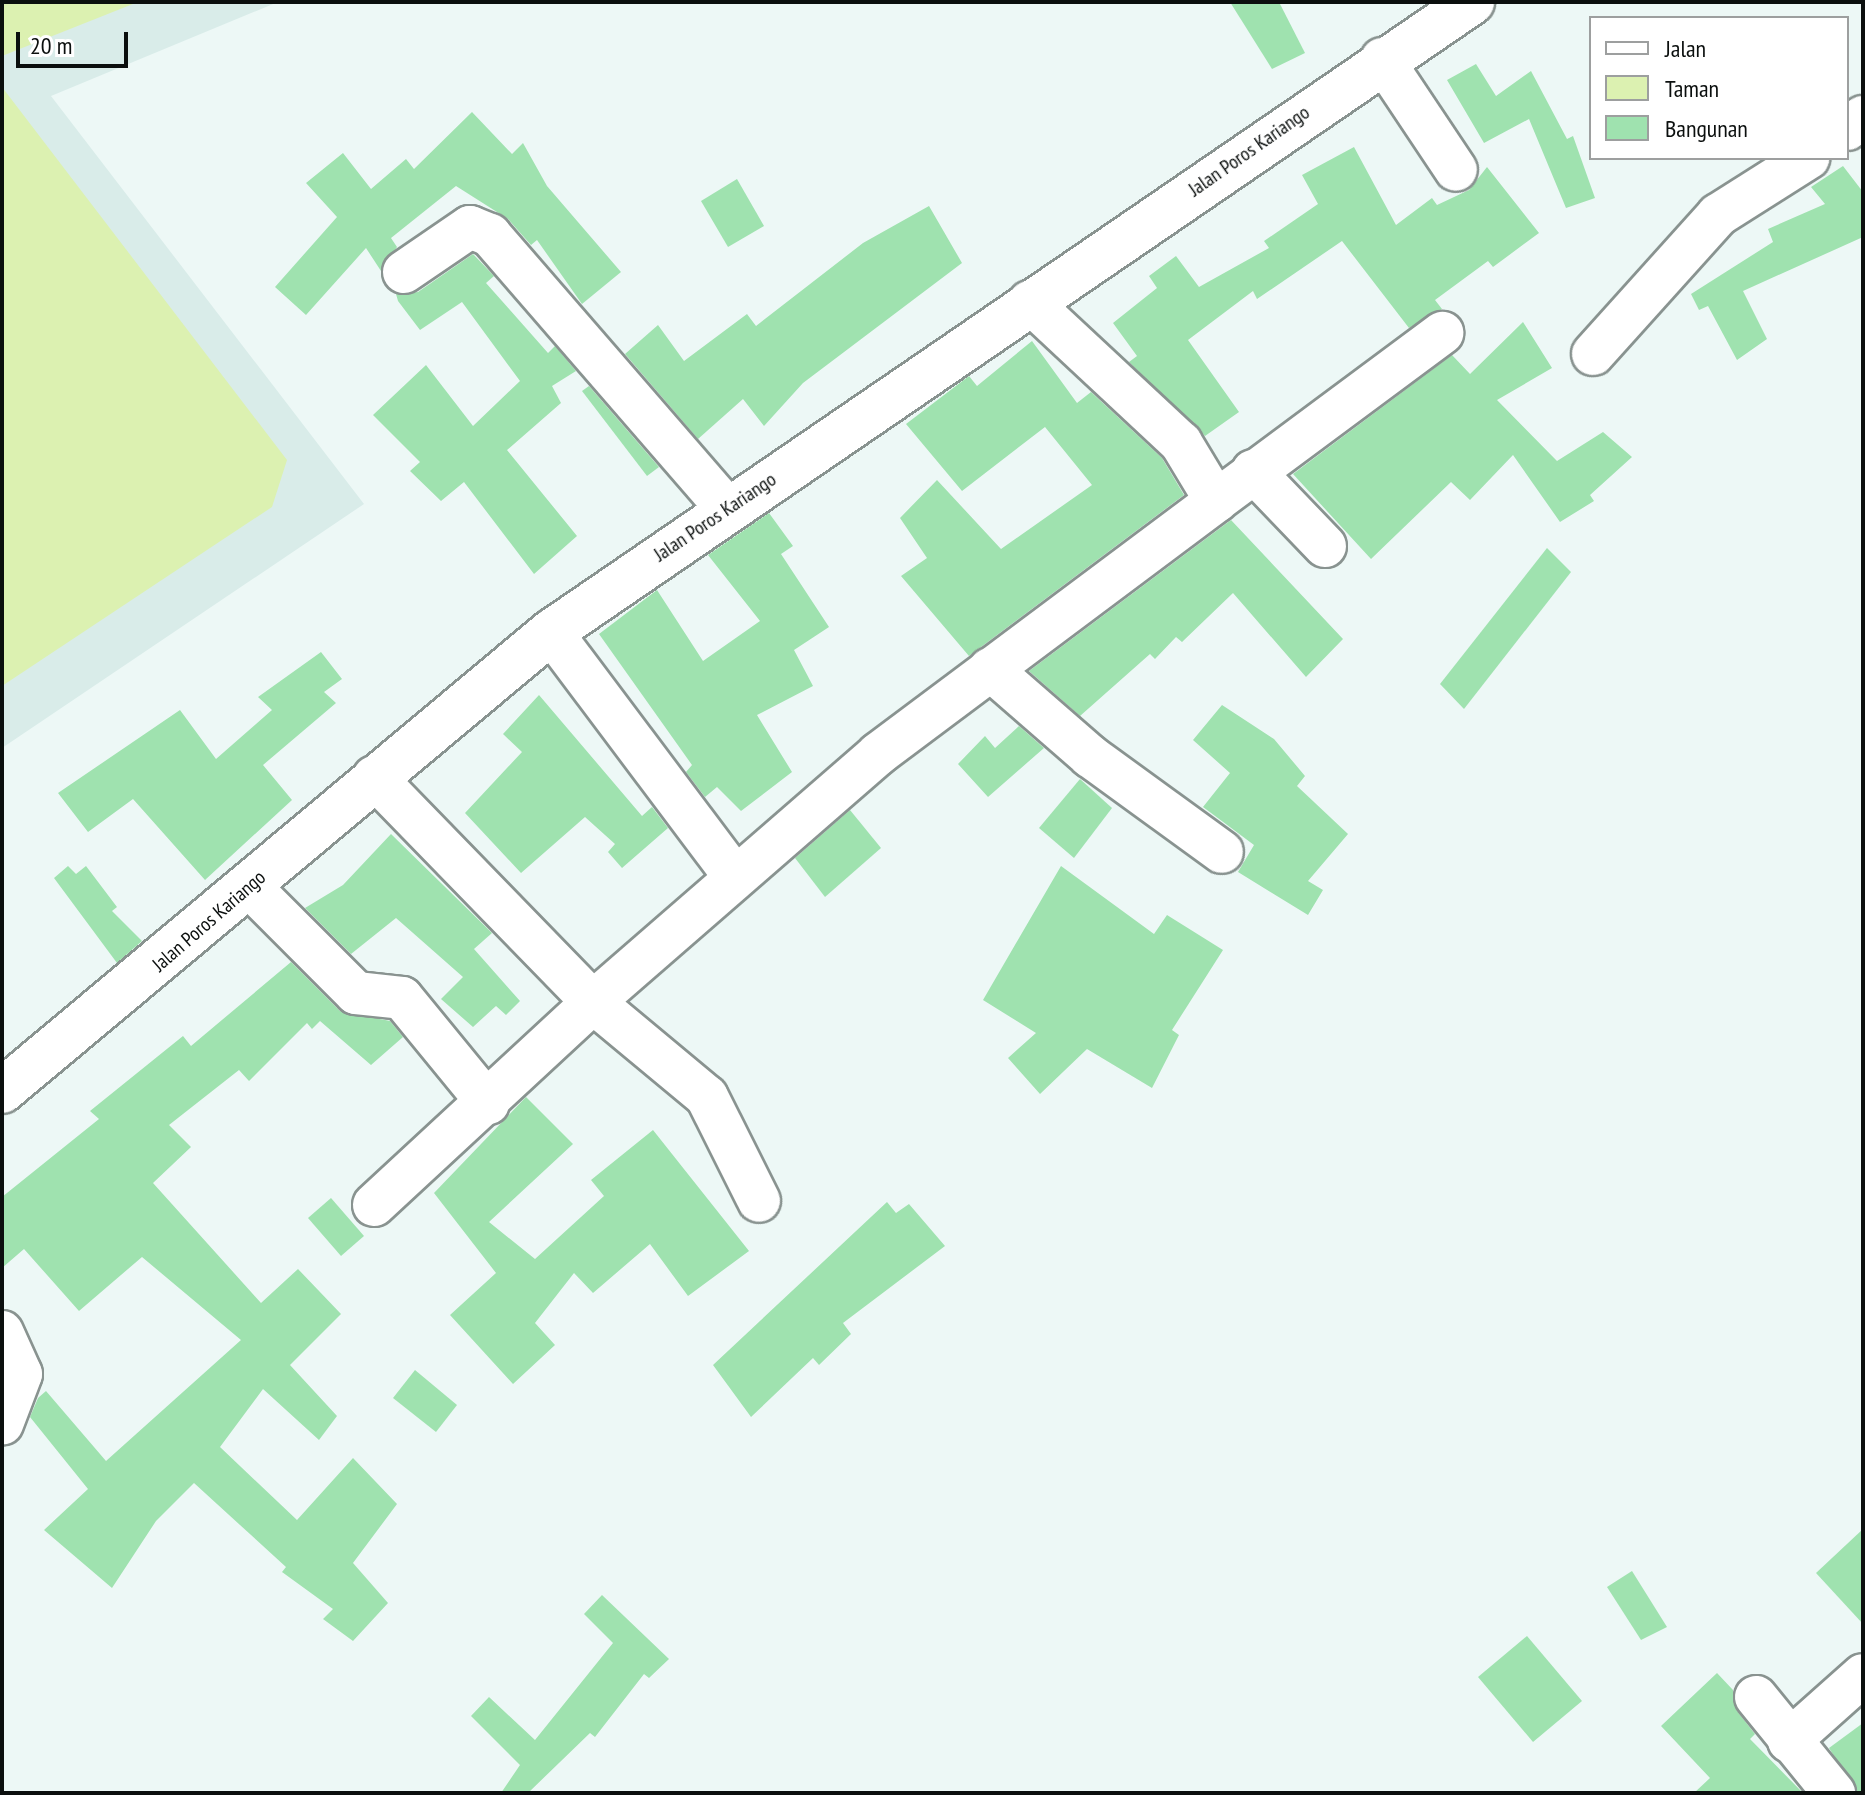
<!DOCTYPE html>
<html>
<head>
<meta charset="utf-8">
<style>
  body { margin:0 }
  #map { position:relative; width:1865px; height:1795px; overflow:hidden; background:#edf8f6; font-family:"PT Sans Narrow",sans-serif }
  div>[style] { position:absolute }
  .built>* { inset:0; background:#d9ece9 }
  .green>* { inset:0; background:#dcf1b1 }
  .building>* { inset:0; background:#9fe2af }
  .roads { filter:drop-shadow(2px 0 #899390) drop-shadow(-2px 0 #899390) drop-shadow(0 2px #899390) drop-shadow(0 -2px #899390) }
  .street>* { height:42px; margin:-21px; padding:0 21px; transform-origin:21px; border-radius:21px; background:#fff }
  .secondary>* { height:44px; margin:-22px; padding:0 22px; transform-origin:22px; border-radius:22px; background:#fff }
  span { translate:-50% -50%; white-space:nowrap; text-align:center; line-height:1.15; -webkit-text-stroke:6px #fff; paint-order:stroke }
  .street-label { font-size:20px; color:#0b0f0e }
  .frame { position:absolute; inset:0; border:4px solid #0b0f0e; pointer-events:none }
  .legend { position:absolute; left:1589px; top:16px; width:260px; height:144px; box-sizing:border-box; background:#fff; border:2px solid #9d9f9f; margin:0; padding:10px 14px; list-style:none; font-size:24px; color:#0b0f0e }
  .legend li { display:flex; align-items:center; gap:16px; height:40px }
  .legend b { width:40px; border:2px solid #9d9f9f }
  .scale { position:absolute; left:16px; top:32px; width:112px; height:36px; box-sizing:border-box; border:4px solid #0b0f0e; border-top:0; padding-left:10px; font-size:24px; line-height:28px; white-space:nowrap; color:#0b0f0e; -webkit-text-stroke:6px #fff; paint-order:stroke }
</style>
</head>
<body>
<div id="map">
  <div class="built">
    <div style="clip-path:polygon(2px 2px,278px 2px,51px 96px,364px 504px,2px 748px)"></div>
  </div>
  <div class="green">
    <div style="clip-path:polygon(2px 2px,138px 2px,2px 56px)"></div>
    <div style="clip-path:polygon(2px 87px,287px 460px,272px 507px,2px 686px)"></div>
  </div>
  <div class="building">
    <div style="clip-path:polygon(1230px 2px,1279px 2px,1305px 53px,1272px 69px)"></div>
    <div style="clip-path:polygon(1476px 64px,1496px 96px,1531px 71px,1567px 139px,1573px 136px,1595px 198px,1566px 208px,1529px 119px,1484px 143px,1447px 80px)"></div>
    <div style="clip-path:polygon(472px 112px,512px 154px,523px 143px,547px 186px,621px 272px,582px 304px,537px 240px,531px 245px,508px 219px,456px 186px,391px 238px,397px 247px,381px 271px,366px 248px,306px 315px,275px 287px,337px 217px,306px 183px,343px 153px,371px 189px,406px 159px,414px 169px)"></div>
    <div style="clip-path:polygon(1354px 147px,1396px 225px,1432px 198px,1437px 205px,1469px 190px,1487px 167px,1539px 233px,1493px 267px,1488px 261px,1435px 300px,1442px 309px,1409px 328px,1342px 241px,1257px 299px,1253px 291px,1188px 340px,1239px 412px,1205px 436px,1129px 362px,1137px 356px,1113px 323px,1157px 288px,1149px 276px,1176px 256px,1199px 287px,1269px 248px,1264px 241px,1318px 204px,1302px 175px)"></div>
    <div style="clip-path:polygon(1843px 166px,1863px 192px,1863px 237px,1743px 291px,1767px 339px,1737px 360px,1708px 306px,1699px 310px,1691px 294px,1773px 242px,1768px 229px,1825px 204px,1811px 187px)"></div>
    <div style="clip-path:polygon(737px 179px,764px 226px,728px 247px,701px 201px)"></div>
    <div style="clip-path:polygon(929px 206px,962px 263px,803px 383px,764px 426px,743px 399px,698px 439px,625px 354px,658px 325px,684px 361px,747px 314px,756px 326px,863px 243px)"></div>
    <div style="clip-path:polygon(473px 254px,494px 276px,486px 283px,548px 353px,555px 346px,576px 371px,552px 386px,561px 403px,507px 450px,577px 536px,534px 574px,464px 482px,441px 501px,410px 471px,420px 462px,373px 415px,426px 365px,473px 426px,520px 381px,462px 302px,420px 330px,398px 301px,396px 294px,418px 292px)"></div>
    <div style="clip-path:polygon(1523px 322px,1552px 368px,1497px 400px,1557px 461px,1603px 432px,1632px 457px,1590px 495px,1594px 501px,1560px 522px,1513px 455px,1470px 500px,1451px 482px,1371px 559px,1293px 474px,1452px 355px,1470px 374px)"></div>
    <div style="clip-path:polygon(1032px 341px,1077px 403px,1091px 392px,1162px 458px,1184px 495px,969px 656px,901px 576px,927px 558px,900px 518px,937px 480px,1001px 549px,1092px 485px,1045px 427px,962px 491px,906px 424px,969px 376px,977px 386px)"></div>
    <div style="clip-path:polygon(589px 386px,659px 467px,647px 476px,582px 391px)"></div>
    <div style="clip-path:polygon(769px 513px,793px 546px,781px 554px,829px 627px,794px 650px,813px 686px,757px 715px,792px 772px,741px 811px,717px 787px,705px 797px,686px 772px,692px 765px,599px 634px,657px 590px,703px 661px,760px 621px,708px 555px)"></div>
    <div style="clip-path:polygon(1231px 520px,1343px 639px,1306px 677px,1233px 593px,1182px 642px,1176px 637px,1155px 659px,1150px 654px,1080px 716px,1029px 671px)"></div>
    <div style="clip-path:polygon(1547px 548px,1571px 572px,1464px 709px,1440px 684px)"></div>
    <div style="clip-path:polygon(321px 652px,342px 679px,324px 692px,336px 703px,263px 765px,292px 800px,205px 880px,133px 799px,88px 832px,58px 793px,180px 710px,216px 759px,272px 710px,258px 697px)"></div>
    <div style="clip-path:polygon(539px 695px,642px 816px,652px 807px,668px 828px,622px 868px,608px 852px,615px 844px,585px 817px,521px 873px,465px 813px,522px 752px,503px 734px)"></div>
    <div style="clip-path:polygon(1222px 705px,1274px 739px,1305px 776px,1297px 786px,1348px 834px,1308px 881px,1323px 890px,1308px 915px,1238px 872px,1254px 845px,1203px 807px,1230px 773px,1193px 740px)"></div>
    <div style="clip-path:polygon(1019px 726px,1044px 748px,988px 797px,958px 764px,985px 736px,995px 748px)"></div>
    <div style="clip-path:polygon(1080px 779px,1112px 808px,1074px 858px,1039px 828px)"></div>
    <div style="clip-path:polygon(850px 810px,881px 848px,825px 897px,795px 858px)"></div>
    <div style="clip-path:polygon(391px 834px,492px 933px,474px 949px,520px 1001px,506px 1015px,496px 1006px,473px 1027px,441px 999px,463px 977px,396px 918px,351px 954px,305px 908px,343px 885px)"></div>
    <div style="clip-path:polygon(68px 866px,76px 874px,86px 866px,117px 907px,112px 911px,142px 941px,117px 963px,54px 878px)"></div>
    <div style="clip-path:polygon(1061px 866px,1154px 934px,1167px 915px,1223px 950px,1172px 1030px,1179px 1035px,1152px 1088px,1087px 1049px,1040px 1094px,1008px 1058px,1036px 1033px,983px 1000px)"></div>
    <div style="clip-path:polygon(291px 962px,340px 1011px,390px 1021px,403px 1037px,371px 1065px,320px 1021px,312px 1029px,307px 1023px,249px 1081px,239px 1070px,169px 1125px,191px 1147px,153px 1183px,261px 1303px,298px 1269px,341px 1314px,290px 1365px,337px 1416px,319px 1440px,263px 1389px,220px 1447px,297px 1520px,353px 1458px,397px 1504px,353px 1563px,388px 1603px,353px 1641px,323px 1619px,333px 1609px,282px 1572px,286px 1567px,194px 1483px,156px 1521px,112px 1588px,44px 1530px,88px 1489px,30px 1417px,38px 1398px,46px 1391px,106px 1461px,241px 1340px,142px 1257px,79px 1311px,24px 1249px,2px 1268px,2px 1197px,99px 1119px,90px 1111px,183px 1036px,191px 1046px)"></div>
    <div style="clip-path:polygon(526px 1097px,573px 1144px,489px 1222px,535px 1259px,604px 1196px,591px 1180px,653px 1130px,749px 1251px,688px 1296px,650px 1244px,593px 1293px,574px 1273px,535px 1323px,555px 1345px,513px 1384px,450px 1315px,496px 1273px,434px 1193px)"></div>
    <div style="clip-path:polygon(331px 1198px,364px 1236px,341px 1256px,308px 1218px)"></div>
    <div style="clip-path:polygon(887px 1202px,896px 1213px,909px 1204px,945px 1246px,843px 1323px,851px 1334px,819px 1365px,813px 1358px,751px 1417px,713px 1365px)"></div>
    <div style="clip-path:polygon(415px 1370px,457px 1405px,436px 1432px,393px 1398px)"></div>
    <div style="clip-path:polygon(1863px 1529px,1863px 1624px,1816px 1573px)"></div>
    <div style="clip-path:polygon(1632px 1571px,1667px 1627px,1641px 1640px,1607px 1587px)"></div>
    <div style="clip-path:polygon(602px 1595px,669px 1659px,649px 1678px,644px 1674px,595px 1737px,590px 1733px,528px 1793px,501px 1793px,520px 1765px,471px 1716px,489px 1697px,535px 1740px,613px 1643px,584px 1614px)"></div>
    <div style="clip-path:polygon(1527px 1636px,1582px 1701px,1533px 1742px,1478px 1677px)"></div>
    <div style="clip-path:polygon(1717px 1673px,1733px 1690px,1737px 1711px,1755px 1734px,1750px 1739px,1803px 1793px,1694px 1793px,1710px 1778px,1661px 1726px)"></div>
    <div style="clip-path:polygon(1863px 1723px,1863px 1793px,1857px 1793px,1829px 1748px)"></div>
  </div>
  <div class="roads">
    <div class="street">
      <div style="left:1382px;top:59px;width:133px;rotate:56.3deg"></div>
      <div style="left:1847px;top:129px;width:20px;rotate:-37deg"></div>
      <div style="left:404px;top:272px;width:80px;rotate:-34.3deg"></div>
      <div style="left:470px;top:227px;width:22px;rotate:22deg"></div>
      <div style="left:490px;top:235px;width:362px;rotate:49.1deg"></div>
      <div style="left:1593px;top:354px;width:187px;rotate:-48deg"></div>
      <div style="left:1718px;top:215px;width:107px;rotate:-32.3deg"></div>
      <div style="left:1253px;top:471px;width:104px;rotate:46.2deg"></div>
      <div style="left:1216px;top:501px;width:282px;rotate:-36.6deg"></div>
      <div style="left:551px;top:632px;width:305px;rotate:53.1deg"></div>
      <div style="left:990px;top:669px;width:133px;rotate:41deg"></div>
      <div style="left:1090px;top:756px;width:163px;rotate:36deg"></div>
      <div style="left:374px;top:777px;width:314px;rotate:45.8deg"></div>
      <div style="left:593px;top:1002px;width:148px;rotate:39.8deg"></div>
      <div style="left:707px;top:1097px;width:116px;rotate:63.4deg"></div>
      <div style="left:250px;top:887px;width:150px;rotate:45deg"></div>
      <div style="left:356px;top:993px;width:46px;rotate:6.2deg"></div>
      <div style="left:402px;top:998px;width:136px;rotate:50.7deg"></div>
      <div style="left:374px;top:1205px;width:299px;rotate:-42.8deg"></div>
      <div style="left:593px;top:1002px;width:378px;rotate:-41deg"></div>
      <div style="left:878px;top:754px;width:422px;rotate:-36.8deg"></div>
      <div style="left:1216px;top:501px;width:68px;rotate:-121.1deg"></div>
      <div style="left:1181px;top:443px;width:207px;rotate:-137deg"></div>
      <div style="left:2px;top:1332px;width:46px;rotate:65.7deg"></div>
      <div style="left:21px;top:1374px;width:53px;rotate:110.8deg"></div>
      <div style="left:1756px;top:1697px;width:124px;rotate:50.9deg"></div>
      <div style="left:1789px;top:1741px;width:99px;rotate:-41.7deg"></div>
    </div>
    <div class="secondary">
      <div style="left:2px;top:1091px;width:716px;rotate:-39.9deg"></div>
      <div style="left:551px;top:632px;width:1116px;rotate:-34.37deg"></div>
    </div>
  </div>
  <div class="street-label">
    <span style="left:1249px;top:151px;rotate:-35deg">Jalan Poros Kariango</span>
    <span style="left:715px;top:517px;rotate:-34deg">Jalan Poros Kariango</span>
    <span style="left:209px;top:921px;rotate:-41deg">Jalan Poros Kariango</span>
  </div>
  <div class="frame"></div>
  <ul class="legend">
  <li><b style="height:10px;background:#fff"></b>Jalan</li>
  <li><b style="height:22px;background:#dcf1b1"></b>Taman</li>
  <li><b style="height:22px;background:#9fe2af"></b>Bangunan</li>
  </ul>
  <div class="scale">20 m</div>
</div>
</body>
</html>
